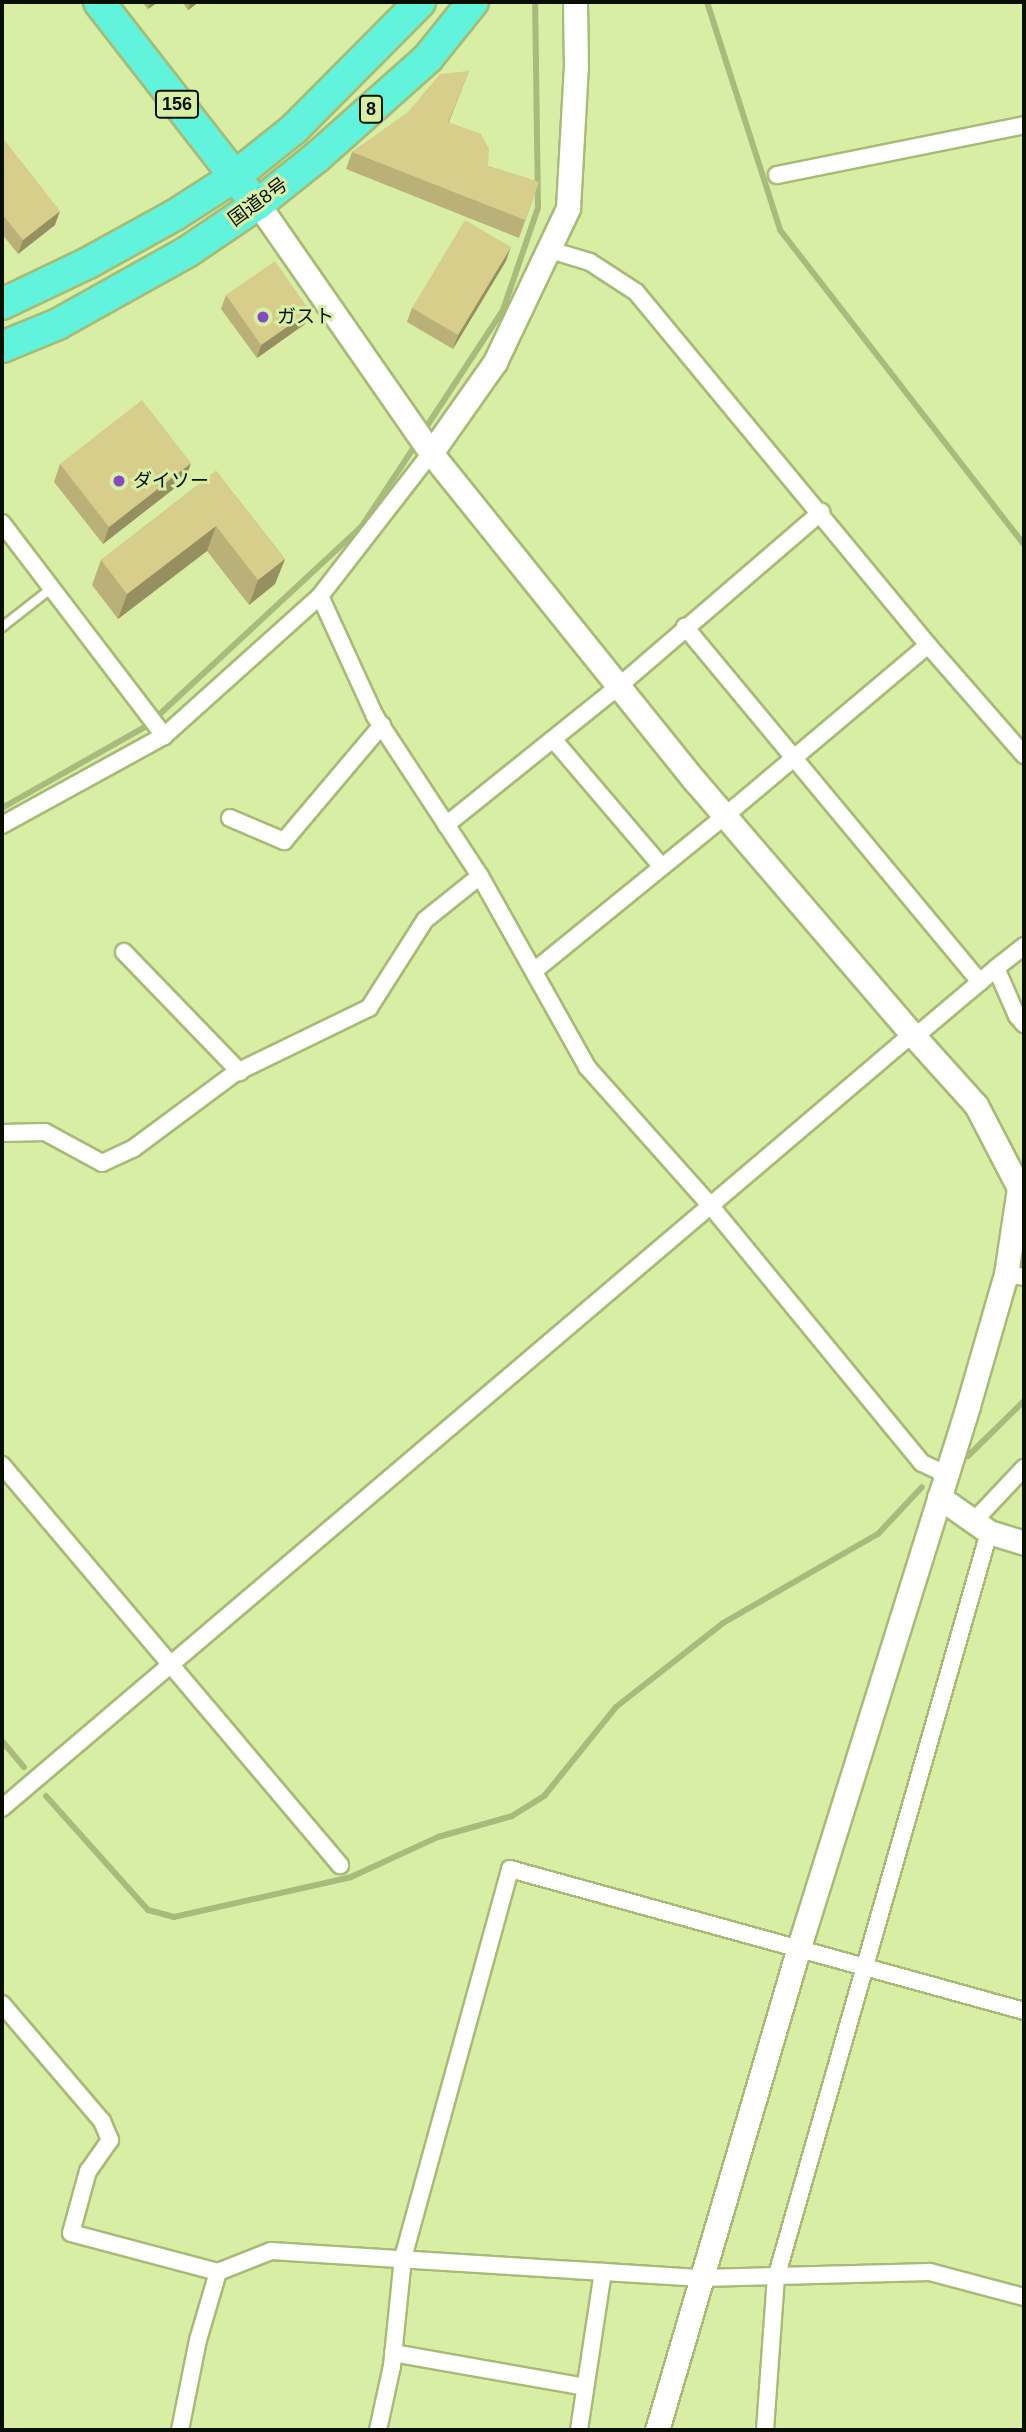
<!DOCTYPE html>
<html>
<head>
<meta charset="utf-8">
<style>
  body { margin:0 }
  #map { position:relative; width:1026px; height:2432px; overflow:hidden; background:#d8eea5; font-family:Arial,"Noto Sans JP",sans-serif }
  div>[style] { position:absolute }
  .stream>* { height:6px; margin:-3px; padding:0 3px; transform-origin:3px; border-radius:3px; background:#a9bb7c }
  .roads { filter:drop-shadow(2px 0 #a7bb75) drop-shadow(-2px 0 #a7bb75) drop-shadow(0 2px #a7bb75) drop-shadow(0 -2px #a7bb75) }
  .lane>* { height:8px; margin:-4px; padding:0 4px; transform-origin:4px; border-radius:4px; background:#fff }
  .street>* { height:16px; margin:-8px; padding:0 8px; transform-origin:8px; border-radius:8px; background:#fff }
  .secondary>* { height:23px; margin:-11.5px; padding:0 11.5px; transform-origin:11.5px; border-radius:11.5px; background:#fff }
  .highway>* { height:30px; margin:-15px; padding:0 15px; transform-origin:15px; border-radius:15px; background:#62f3dd }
  .wall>* { inset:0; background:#b9b178 }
  .shaded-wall>* { inset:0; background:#969061 }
  .building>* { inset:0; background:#d7ce8b }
  .dots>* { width:19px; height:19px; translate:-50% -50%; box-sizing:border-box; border:4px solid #d8eea5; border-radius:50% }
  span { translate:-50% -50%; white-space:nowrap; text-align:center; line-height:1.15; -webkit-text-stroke:6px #d8eea5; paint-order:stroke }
  .shield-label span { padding:2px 5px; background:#d8eea5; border:2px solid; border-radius:5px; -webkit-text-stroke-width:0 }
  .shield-label { font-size:18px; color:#090f00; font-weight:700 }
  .street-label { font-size:19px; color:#090f00 }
  .poi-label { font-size:19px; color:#090f00 }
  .left { translate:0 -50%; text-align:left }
  .frame { position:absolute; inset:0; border:4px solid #090f00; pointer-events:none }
</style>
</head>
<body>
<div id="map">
  <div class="stream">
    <div style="left:707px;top:2px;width:239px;rotate:72.2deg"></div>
    <div style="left:780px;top:230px;width:398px;rotate:52.2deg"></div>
    <div style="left:423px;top:432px;width:146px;rotate:-56.7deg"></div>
    <div style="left:503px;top:310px;width:108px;rotate:-71.1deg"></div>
    <div style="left:538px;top:208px;width:206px;rotate:-90.8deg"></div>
    <div style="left:2px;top:808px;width:168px;rotate:-29.6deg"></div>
    <div style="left:148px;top:725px;width:292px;rotate:-42.9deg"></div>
    <div style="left:362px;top:526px;width:102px;rotate:-56.6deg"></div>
    <div style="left:968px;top:1456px;width:78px;rotate:-44.5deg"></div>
    <div style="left:2px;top:1741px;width:34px;rotate:50deg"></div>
    <div style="left:46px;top:1796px;width:153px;rotate:48.2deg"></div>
    <div style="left:148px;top:1910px;width:27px;rotate:15deg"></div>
    <div style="left:174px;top:1917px;width:181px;rotate:-12.7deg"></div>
    <div style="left:351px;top:1877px;width:96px;rotate:-24.7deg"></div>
    <div style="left:438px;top:1837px;width:77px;rotate:-15.8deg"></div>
    <div style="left:512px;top:1816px;width:39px;rotate:-32deg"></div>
    <div style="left:545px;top:1795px;width:113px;rotate:-51.1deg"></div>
    <div style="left:616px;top:1707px;width:136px;rotate:-38.1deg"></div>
    <div style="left:723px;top:1623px;width:179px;rotate:-29.9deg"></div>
    <div style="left:878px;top:1534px;width:64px;rotate:-46.9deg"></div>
  </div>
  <div class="roads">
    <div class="lane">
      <div style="left:2px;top:627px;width:63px;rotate:-38deg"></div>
    </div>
    <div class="street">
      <div style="left:777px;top:175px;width:252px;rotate:-11.4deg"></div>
      <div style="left:2px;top:523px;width:268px;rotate:52.7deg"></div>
      <div style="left:320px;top:596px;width:132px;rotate:65.4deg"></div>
      <div style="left:375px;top:716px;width:191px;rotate:56.7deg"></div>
      <div style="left:480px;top:876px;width:219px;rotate:60.7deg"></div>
      <div style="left:587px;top:1067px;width:185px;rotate:48.3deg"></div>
      <div style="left:710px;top:1205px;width:334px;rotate:50.6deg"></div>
      <div style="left:922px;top:1463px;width:26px;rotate:25deg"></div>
      <div style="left:928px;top:645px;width:146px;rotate:48.9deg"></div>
      <div style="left:553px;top:739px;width:168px;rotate:49.6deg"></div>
      <div style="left:230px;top:818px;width:59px;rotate:23.1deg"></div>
      <div style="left:284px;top:841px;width:152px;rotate:-49.8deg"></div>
      <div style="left:2px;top:825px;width:185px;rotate:-28.8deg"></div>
      <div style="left:164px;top:736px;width:210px;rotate:-41.9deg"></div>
      <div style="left:320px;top:596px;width:181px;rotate:-52.2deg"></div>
      <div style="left:446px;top:825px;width:222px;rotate:-38.8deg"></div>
      <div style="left:619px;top:686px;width:267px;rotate:-40.7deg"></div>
      <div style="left:124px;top:952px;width:167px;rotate:46deg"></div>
      <div style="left:996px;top:968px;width:36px;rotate:-38deg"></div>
      <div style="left:534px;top:971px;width:246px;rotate:-39.1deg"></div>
      <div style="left:725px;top:816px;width:265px;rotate:-40.1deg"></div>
      <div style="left:928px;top:645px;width:458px;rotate:-129.6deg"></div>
      <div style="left:636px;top:292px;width:55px;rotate:-146.9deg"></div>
      <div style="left:590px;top:262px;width:42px;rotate:-163.3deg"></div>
      <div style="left:980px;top:982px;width:21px;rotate:-41deg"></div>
      <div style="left:996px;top:968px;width:52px;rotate:66.4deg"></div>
      <div style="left:1017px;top:1016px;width:11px;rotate:49deg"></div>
      <div style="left:2px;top:1133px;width:43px;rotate:-1.3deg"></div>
      <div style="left:45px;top:1132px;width:65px;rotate:28.5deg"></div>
      <div style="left:102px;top:1163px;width:35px;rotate:-25deg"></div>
      <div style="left:134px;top:1148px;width:126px;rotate:-36.6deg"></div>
      <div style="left:235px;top:1073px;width:149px;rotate:-25.9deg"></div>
      <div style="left:369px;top:1008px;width:104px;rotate:-57.5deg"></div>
      <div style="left:425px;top:920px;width:70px;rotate:-38.7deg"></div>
      <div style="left:1006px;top:1274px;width:18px;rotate:9deg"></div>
      <div style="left:2px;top:1465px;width:524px;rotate:49.8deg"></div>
      <div style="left:974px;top:1521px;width:73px;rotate:-46.7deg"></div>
      <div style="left:2px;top:1808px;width:1195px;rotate:-40.38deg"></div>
      <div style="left:912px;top:1034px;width:12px;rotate:-20deg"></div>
      <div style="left:923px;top:1030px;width:75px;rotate:-40.1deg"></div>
      <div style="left:980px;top:982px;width:462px;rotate:-129.7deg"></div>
      <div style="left:2px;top:2004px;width:154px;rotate:49.5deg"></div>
      <div style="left:102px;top:2121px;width:21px;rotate:67deg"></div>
      <div style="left:110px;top:2140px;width:38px;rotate:125deg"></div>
      <div style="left:88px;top:2171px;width:64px;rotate:105.3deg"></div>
      <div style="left:71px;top:2233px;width:152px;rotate:14.9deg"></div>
      <div style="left:218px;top:2272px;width:57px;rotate:-21.6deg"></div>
      <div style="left:271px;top:2251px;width:432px;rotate:3.6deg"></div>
      <div style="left:702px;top:2278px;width:228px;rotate:-1.5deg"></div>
      <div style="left:930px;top:2272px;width:97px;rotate:14.9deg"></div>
      <div style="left:393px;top:2353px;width:195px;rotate:10deg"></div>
      <div style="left:180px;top:2430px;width:92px;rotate:-78.7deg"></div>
      <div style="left:198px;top:2340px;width:71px;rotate:-73.6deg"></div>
      <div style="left:378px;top:2430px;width:66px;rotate:-77.7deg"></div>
      <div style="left:392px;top:2366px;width:109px;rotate:-84.2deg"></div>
      <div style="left:403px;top:2258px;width:403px;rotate:-74.6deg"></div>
      <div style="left:510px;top:1869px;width:533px;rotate:15.44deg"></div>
      <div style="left:579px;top:2430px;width:160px;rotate:-81.4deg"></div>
      <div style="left:765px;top:2430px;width:152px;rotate:-85.9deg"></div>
      <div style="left:776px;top:2278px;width:776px;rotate:-74.06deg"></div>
    </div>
    <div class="secondary">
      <div style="left:258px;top:204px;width:303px;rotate:55.2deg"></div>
      <div style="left:431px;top:453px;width:421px;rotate:51.2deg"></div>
      <div style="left:695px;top:781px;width:333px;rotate:49.4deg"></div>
      <div style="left:912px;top:1034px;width:96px;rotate:48deg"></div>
      <div style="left:976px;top:1105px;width:93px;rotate:62.6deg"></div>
      <div style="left:1019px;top:1188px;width:87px;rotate:98.6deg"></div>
      <div style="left:1006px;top:1274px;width:137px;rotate:106.1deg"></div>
      <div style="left:968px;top:1406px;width:567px;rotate:107.35deg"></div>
      <div style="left:799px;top:1947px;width:503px;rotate:106.38deg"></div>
      <div style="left:431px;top:453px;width:111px;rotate:-54.9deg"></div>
      <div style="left:495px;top:362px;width:170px;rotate:-64.6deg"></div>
      <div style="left:568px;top:208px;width:141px;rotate:-86.8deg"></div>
      <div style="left:576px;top:67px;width:65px;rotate:-90.9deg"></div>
      <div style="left:939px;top:1497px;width:61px;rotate:35deg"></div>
      <div style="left:989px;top:1532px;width:37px;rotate:17deg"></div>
    </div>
    <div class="highway">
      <div style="left:99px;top:2px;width:241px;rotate:52.1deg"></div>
      <div style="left:2px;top:304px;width:95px;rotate:-25.5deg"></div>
      <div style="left:88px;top:263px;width:99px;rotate:-28.9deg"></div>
      <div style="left:175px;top:215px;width:70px;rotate:-32.8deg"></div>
      <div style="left:234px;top:177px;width:77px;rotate:-38.7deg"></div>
      <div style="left:294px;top:129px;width:179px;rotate:-45.2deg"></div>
      <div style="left:2px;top:347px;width:61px;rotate:-22.3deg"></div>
      <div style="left:58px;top:324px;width:148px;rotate:-29.2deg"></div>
      <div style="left:187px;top:252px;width:86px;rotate:-34.1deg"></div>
      <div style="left:258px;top:204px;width:75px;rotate:-38.5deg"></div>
      <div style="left:317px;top:157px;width:149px;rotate:-41.7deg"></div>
      <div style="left:428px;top:58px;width:72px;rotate:-51.2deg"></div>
    </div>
  </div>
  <div class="wall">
    <div style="clip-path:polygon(142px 2px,158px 2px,148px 9px)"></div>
    <div style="clip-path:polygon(182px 2px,199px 2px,188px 10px)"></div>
    <div style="clip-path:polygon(469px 71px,449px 122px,488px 166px,539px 182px,519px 238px,346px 169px,352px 152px)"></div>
    <div style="clip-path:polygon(2px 137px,55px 225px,18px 254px,2px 234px)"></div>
    <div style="clip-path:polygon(506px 261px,453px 349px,407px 322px,412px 308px)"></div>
    <div style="clip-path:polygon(226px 295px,305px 324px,257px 358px,221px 309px)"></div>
    <div style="clip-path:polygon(60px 464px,185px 480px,103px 544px,54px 482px)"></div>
    <div style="clip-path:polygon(216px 471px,285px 559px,275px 584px,249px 605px,207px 551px,118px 619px,92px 585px,101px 560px)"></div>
  </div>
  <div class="shaded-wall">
    <div style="clip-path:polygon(151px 2px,158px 2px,148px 9px)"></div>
    <div style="clip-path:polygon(191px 2px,199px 2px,188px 10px)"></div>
    <div style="clip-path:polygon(60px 211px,55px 225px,18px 254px,23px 240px)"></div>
    <div style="clip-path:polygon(511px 247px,506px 261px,453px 349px,458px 335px)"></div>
    <div style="clip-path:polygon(310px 311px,305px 324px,257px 358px,261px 345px)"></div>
    <div style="clip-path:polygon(191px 463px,185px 480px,103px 544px,109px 527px)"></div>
    <div style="clip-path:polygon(216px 526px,207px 551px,118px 619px,127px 594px)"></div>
    <div style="clip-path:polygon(285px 559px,275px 584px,249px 605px,258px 580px)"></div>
  </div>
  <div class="building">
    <div style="clip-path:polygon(469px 71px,448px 122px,481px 134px,489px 149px,488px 166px,539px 182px,525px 220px,352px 152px,408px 112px,440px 74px)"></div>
    <div style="clip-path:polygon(2px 137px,60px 211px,23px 240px,2px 214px)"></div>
    <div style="clip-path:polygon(465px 220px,511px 247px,458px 335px,412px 308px)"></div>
    <div style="clip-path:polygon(275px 261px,310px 311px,261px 345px,226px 295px)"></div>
    <div style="clip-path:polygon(142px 400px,191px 463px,109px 527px,60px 464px)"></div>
    <div style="clip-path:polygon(216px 471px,285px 559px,258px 580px,216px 526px,127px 594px,101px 560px)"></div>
  </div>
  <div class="dots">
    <div style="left:263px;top:317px;background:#824bc2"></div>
    <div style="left:119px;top:481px;background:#824bc2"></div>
  </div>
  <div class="shield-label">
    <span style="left:177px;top:104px">156</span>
    <span style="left:371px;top:109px">8</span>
  </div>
  <div class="street-label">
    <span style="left:258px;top:202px;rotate:-36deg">国道8号</span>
  </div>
  <div class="poi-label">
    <span class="left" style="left:277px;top:317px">ガスト</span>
    <span class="left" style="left:133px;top:481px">ダイソー</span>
  </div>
  <div class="frame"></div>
</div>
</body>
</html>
